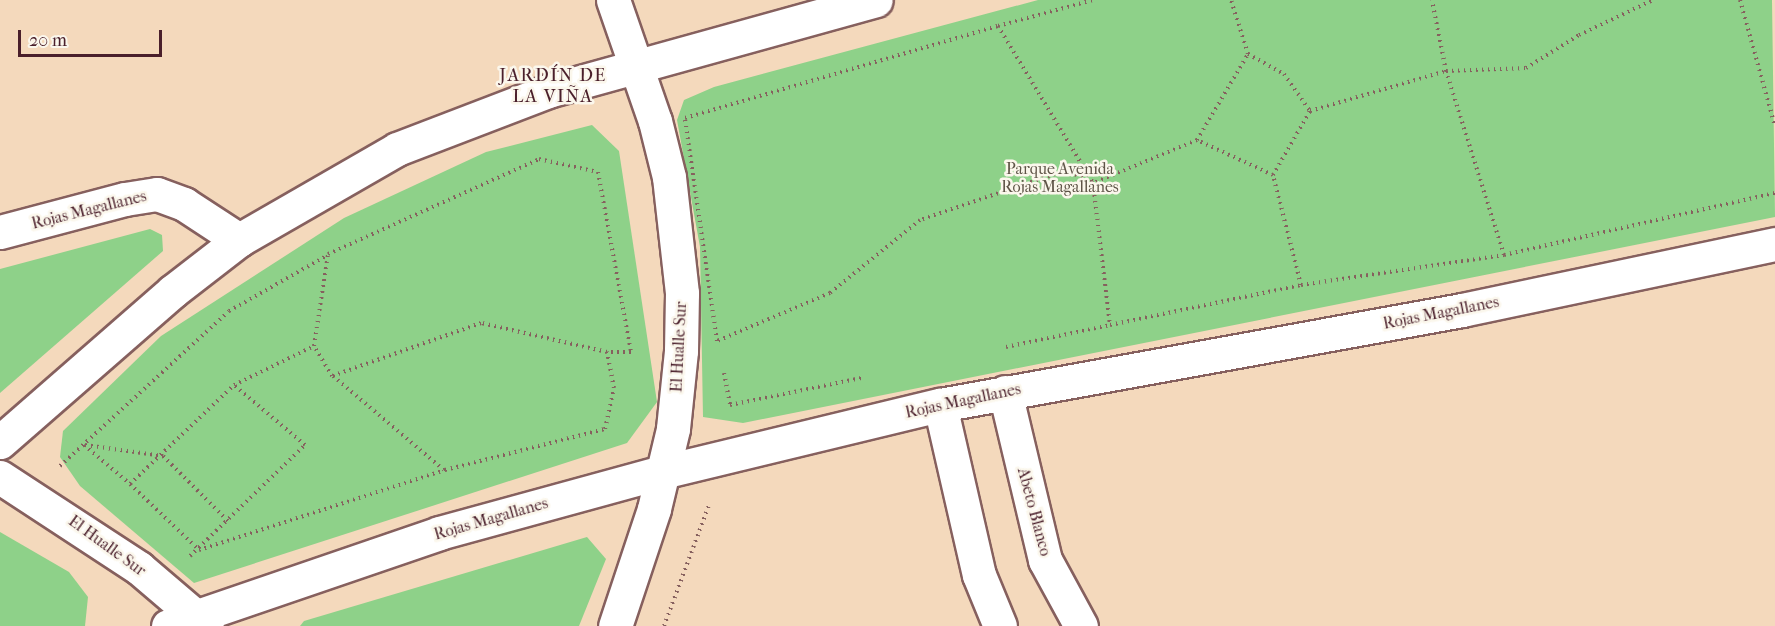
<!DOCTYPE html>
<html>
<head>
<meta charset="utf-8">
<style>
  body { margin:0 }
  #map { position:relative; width:1775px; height:626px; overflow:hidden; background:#f4d9bc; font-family:"IM FELL French Canon",serif }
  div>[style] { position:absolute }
  .green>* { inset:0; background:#8ed189 }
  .path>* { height:4px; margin-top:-2px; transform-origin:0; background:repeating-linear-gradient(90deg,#86605e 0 1.5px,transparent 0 6px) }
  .roads { filter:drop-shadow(2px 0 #86605e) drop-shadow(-2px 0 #86605e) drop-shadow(0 2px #86605e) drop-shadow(0 -2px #86605e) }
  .minor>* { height:33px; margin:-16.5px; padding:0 16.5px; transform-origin:16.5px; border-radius:16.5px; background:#fff }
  span { translate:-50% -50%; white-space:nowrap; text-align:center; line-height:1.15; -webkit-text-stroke:5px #fbf7ec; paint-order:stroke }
  .park-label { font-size:16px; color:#5e5447 }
  .street-label { font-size:16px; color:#4a1f2b }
  .neighbourhood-label { font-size:18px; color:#4a1f2b; letter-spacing:1.5px }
  .scale { position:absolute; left:18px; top:30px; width:144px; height:27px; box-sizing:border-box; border:3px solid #4a1f2b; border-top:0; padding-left:8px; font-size:18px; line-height:21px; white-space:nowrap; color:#4a1f2b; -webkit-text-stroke:4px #fbf7ec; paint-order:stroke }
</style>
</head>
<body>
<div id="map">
  <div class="green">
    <div style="clip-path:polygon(1038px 0,1772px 0,1775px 217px,743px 423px,703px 417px,700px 247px,677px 120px,684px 100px,714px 87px)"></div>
    <div style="clip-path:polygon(592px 125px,619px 151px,657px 402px,627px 443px,194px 583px,80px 486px,60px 457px,63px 431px,161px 336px,344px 218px,486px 152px)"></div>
    <div style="clip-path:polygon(150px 229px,162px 235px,163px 251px,0 393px,0 269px)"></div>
    <div style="clip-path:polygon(0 532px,69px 572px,88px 597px,85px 626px,0 626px)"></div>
    <div style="clip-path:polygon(587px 537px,606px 559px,579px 626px,300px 626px,304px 621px)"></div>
  </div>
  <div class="path">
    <div style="left:1740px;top:0;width:131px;rotate:74.5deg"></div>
    <div style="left:998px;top:26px;width:184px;rotate:58.8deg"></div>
    <div style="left:1093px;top:183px;width:30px;rotate:-154deg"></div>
    <div style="left:1066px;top:170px;width:154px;rotate:161.1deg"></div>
    <div style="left:920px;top:220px;width:116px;rotate:141deg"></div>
    <div style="left:830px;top:293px;width:123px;rotate:157deg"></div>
    <div style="left:717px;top:341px;width:225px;rotate:-98.2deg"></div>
    <div style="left:685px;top:118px;width:326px;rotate:-16.4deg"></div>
    <div style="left:998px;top:26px;width:98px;rotate:-15.3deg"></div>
    <div style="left:1248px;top:54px;width:41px;rotate:29.1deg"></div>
    <div style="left:1284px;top:74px;width:45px;rotate:54.9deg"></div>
    <div style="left:1310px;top:111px;width:142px;rotate:-16.4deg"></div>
    <div style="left:1446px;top:71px;width:72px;rotate:-101.2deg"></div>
    <div style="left:1197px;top:140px;width:100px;rotate:-59.3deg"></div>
    <div style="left:1248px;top:54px;width:57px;rotate:-107.5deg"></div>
    <div style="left:1273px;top:175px;width:74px;rotate:-60deg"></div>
    <div style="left:1504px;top:255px;width:278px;rotate:-12.9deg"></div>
    <div style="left:1301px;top:285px;width:114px;rotate:-104.3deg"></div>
    <div style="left:1273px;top:175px;width:84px;rotate:-155.3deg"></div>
    <div style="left:1197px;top:140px;width:113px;rotate:157.5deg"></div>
    <div style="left:1093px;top:183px;width:143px;rotate:83.2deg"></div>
    <div style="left:1110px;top:325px;width:195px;rotate:-11.8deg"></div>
    <div style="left:1301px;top:285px;width:205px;rotate:-8.4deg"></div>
    <div style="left:1504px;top:255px;width:193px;rotate:-107.5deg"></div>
    <div style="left:1446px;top:71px;width:80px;rotate:-2.1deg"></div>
    <div style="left:1526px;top:68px;width:62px;rotate:-31.9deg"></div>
    <div style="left:1579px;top:35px;width:82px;rotate:-25.3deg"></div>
    <div style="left:1006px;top:347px;width:106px;rotate:-11.9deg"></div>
    <div style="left:724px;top:373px;width:33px;rotate:79deg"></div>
    <div style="left:730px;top:405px;width:134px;rotate:-11.6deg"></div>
    <div style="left:333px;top:376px;width:145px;rotate:40.3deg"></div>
    <div style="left:84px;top:445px;width:60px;rotate:40.3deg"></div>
    <div style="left:130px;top:484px;width:144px;rotate:-43.6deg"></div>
    <div style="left:234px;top:385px;width:89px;rotate:-26deg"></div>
    <div style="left:314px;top:346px;width:93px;rotate:-81.3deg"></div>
    <div style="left:328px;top:254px;width:231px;rotate:-24.2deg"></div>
    <div style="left:539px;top:159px;width:60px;rotate:12.4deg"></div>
    <div style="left:598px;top:172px;width:183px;rotate:79.6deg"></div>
    <div style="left:631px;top:352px;width:24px;rotate:180deg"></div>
    <div style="left:607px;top:352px;width:129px;rotate:-167deg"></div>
    <div style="left:481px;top:323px;width:158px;rotate:160.4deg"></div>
    <div style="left:332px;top:376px;width:35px;rotate:-121deg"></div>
    <div style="left:85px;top:445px;width:79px;rotate:8deg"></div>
    <div style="left:163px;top:456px;width:92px;rotate:45deg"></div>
    <div style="left:60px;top:466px;width:229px;rotate:-42.5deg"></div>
    <div style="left:229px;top:311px;width:114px;rotate:-29.5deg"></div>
    <div style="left:130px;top:484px;width:95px;rotate:43.7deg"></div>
    <div style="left:199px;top:550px;width:259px;rotate:-18deg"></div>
    <div style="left:445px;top:470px;width:165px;rotate:-14.4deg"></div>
    <div style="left:605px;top:429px;width:42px;rotate:-77.6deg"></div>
    <div style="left:614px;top:388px;width:37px;rotate:-101deg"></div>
    <div style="left:190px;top:556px;width:160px;rotate:-44deg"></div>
    <div style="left:305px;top:445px;width:93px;rotate:-139.8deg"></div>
    <div style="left:664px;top:626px;width:129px;rotate:-69.6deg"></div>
  </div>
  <div class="roads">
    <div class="minor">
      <div style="left:613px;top:0;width:128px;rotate:70.9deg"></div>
      <div style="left:655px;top:121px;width:58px;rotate:76deg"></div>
      <div style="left:669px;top:177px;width:117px;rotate:83.6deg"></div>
      <div style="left:682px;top:293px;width:58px;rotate:91deg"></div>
      <div style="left:681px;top:351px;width:78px;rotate:95.9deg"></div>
      <div style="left:673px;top:429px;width:82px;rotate:103.4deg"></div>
      <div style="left:654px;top:509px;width:123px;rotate:108.4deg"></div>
      <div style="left:0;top:232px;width:129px;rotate:-14.8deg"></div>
      <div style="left:125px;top:199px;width:32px;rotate:-9deg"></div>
      <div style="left:157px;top:194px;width:29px;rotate:20deg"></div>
      <div style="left:184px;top:204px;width:66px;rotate:33.2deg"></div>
      <div style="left:1005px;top:392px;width:173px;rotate:76.6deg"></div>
      <div style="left:1045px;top:560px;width:75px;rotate:61.4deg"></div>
      <div style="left:940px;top:405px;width:174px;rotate:77.1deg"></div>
      <div style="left:979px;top:575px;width:55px;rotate:67.6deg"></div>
      <div style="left:0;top:442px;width:230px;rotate:-41.1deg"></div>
      <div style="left:173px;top:291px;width:83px;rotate:-37.7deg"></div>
      <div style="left:239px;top:240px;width:182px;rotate:-29.9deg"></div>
      <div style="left:397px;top:149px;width:162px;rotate:-21deg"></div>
      <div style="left:548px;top:91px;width:340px;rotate:-15.5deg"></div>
      <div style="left:0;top:477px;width:166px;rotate:33.2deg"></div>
      <div style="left:139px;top:568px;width:89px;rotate:40.5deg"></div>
      <div style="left:168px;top:626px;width:287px;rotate:-18.9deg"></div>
      <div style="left:439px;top:533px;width:231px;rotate:-15.3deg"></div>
      <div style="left:662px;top:472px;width:286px;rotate:-13.6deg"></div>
      <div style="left:940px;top:405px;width:531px;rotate:-10.31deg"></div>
      <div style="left:1462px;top:310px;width:320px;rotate:-11.9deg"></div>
    </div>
  </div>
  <div class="park-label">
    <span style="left:1060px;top:178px">Parque Avenida<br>Rojas Magallanes</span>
  </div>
  <div class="street-label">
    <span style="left:89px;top:210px;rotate:-14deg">Rojas Magallanes</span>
    <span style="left:1441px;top:313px;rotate:-11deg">Rojas Magallanes</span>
    <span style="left:679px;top:347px;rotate:-87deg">El Hualle Sur</span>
    <span style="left:963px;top:401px;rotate:-12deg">Rojas Magallanes</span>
    <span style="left:1034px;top:512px;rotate:75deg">Abeto Blanco</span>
    <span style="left:491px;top:519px;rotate:-16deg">Rojas Magallanes</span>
    <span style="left:107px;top:546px;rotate:36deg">El Hualle Sur</span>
  </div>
  <div class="neighbourhood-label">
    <span style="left:553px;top:87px">JARDÍN DE<br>LA VIÑA</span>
  </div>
  <div class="scale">20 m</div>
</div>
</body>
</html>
